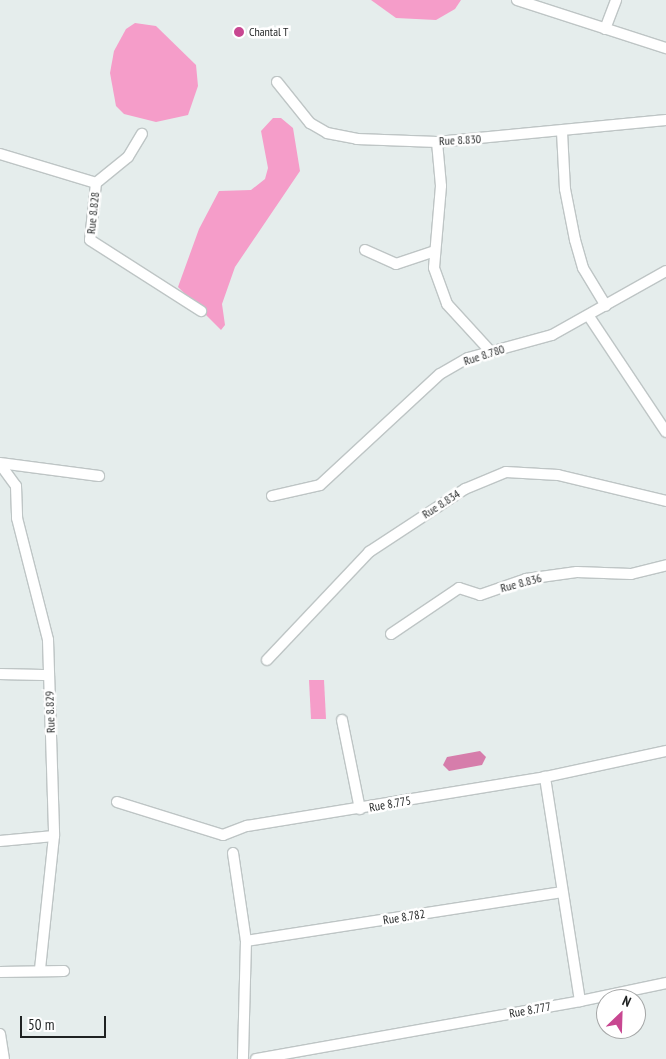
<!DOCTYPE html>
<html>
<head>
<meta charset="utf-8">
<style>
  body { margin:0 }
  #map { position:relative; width:666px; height:1059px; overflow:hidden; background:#e5edec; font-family:"PT Sans Narrow",sans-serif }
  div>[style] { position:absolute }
  .green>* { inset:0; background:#f59dc9 }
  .water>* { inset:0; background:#d67dab }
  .roads { filter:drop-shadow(1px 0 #bec5c5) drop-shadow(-1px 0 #bec5c5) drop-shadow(0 1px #bec5c5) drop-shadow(0 -1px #bec5c5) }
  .minor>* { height:10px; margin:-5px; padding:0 5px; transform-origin:5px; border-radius:5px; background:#fff }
  .dots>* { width:14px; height:14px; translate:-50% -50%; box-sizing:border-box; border:2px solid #fff; border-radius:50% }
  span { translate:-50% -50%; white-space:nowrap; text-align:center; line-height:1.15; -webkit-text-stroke:5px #fff; paint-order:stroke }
  .poi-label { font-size:12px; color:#1f2222 }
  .left { translate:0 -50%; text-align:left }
  .street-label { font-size:12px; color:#1f2222 }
  .north { position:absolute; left:596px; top:989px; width:50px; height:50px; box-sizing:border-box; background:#fff; border:1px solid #a5a7a7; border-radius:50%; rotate:24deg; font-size:14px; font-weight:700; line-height:20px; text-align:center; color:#1f2222 }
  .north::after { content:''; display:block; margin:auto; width:18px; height:22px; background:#c84791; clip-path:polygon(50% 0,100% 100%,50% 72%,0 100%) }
  .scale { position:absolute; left:20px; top:1016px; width:86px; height:22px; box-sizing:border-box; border:2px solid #1f2222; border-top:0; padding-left:6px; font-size:15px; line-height:18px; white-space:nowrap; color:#1f2222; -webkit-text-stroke:4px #fff; paint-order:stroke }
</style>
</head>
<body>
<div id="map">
  <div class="green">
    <div style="clip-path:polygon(371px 0,461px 0,455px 9px,436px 20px,396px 18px)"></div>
    <div style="clip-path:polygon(135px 23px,156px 26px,196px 65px,198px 86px,188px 115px,156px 122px,124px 114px,116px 106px,110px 73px,114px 51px,126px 29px)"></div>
    <div style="clip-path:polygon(273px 118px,281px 118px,293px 128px,300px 171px,235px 267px,222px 304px,225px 325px,221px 330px,178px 287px,199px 229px,219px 191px,251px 190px,265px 179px,268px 168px,261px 131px)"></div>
    <div style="clip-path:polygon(309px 680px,324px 680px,326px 719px,311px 719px)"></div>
  </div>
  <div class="water">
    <div style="clip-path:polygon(480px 751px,486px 757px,482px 765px,449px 771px,443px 765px,447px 757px)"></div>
  </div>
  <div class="roads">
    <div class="minor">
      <div style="left:517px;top:0;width:157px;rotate:17.9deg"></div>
      <div style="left:605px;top:29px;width:31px;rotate:-69deg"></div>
      <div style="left:277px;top:82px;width:53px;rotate:51.2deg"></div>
      <div style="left:310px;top:123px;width:20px;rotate:30deg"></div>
      <div style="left:327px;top:133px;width:31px;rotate:11deg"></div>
      <div style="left:357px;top:139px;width:80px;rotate:2.1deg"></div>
      <div style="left:437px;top:142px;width:230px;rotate:-5.5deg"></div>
      <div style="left:562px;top:132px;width:57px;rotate:87deg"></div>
      <div style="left:565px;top:189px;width:52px;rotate:78.9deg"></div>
      <div style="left:575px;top:240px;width:29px;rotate:74deg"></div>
      <div style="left:583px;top:268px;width:44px;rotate:58.8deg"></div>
      <div style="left:437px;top:142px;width:44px;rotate:84.8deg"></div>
      <div style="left:441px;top:186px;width:82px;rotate:94.9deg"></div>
      <div style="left:434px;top:268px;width:38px;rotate:70deg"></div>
      <div style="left:447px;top:304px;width:65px;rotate:47.5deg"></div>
      <div style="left:0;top:154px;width:100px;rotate:16.8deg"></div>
      <div style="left:96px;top:183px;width:57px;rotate:96deg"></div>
      <div style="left:90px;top:240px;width:132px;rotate:32.6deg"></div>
      <div style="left:96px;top:183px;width:41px;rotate:-39.1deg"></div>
      <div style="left:128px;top:157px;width:27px;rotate:-59deg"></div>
      <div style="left:365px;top:250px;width:34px;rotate:24deg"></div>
      <div style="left:396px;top:264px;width:41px;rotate:-18.4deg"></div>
      <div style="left:590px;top:318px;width:137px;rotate:56.3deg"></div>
      <div style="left:0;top:463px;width:100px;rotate:7.5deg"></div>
      <div style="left:0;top:464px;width:27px;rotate:54deg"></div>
      <div style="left:16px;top:486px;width:32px;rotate:88deg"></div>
      <div style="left:17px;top:518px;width:126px;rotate:75.7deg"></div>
      <div style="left:48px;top:640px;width:196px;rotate:88.2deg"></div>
      <div style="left:54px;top:836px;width:134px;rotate:96deg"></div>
      <div style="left:272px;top:496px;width:49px;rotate:-12.9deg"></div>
      <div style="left:320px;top:485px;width:163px;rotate:-42.8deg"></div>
      <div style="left:440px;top:374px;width:32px;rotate:-30deg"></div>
      <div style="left:468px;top:358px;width:87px;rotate:-15.3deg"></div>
      <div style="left:552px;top:335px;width:131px;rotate:-29.3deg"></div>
      <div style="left:391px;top:634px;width:82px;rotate:-34.1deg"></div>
      <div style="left:459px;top:588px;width:22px;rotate:18deg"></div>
      <div style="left:480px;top:595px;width:49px;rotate:-19.2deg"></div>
      <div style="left:526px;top:579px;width:51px;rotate:-7.8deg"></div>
      <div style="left:577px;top:572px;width:54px;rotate:2.1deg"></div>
      <div style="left:631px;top:574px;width:36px;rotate:-14deg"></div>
      <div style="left:267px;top:660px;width:149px;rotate:-46.6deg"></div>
      <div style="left:369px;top:552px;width:115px;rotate:-33.3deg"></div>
      <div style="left:465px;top:489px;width:44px;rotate:-22.5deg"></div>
      <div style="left:506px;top:472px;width:52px;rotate:3.3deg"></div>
      <div style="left:558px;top:475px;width:111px;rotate:13.5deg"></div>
      <div style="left:0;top:674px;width:49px;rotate:1.2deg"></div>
      <div style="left:342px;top:720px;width:91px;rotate:78.6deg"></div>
      <div style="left:117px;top:802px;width:111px;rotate:17.3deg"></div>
      <div style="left:223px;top:835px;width:26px;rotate:-21deg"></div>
      <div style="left:247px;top:826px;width:302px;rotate:-9.3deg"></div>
      <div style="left:545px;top:777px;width:124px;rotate:-12.1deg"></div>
      <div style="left:0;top:841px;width:54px;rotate:-5.3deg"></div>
      <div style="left:233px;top:853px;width:89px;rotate:81.6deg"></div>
      <div style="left:246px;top:941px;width:118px;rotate:91.5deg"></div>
      <div style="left:246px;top:941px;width:320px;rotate:-8.8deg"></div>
      <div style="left:0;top:972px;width:64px;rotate:-0.9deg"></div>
      <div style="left:580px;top:1001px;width:88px;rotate:-11.8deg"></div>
      <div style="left:0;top:1034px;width:25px;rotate:81deg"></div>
      <div style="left:256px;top:1059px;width:329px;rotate:-10.1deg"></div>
      <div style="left:580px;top:1001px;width:227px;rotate:-98.9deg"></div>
    </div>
  </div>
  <div class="dots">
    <div style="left:239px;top:32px;background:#c84791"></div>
  </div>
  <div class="poi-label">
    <span class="left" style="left:249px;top:32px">Chantal T</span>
  </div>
  <div class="street-label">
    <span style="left:460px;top:140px;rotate:-3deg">Rue 8.830</span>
    <span style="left:93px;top:213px;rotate:-84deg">Rue 8.828</span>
    <span style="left:484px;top:355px;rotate:-18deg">Rue 8.780</span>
    <span style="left:441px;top:504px;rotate:-33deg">Rue 8.834</span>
    <span style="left:521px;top:583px;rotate:-15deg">Rue 8.836</span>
    <span style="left:50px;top:712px;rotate:-92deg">Rue 8.829</span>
    <span style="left:390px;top:804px;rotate:-10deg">Rue 8.775</span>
    <span style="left:404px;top:917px;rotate:-9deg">Rue 8.782</span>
    <span style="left:530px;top:1010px;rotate:-10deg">Rue 8.777</span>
  </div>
  <div class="north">N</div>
  <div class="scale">50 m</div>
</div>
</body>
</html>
